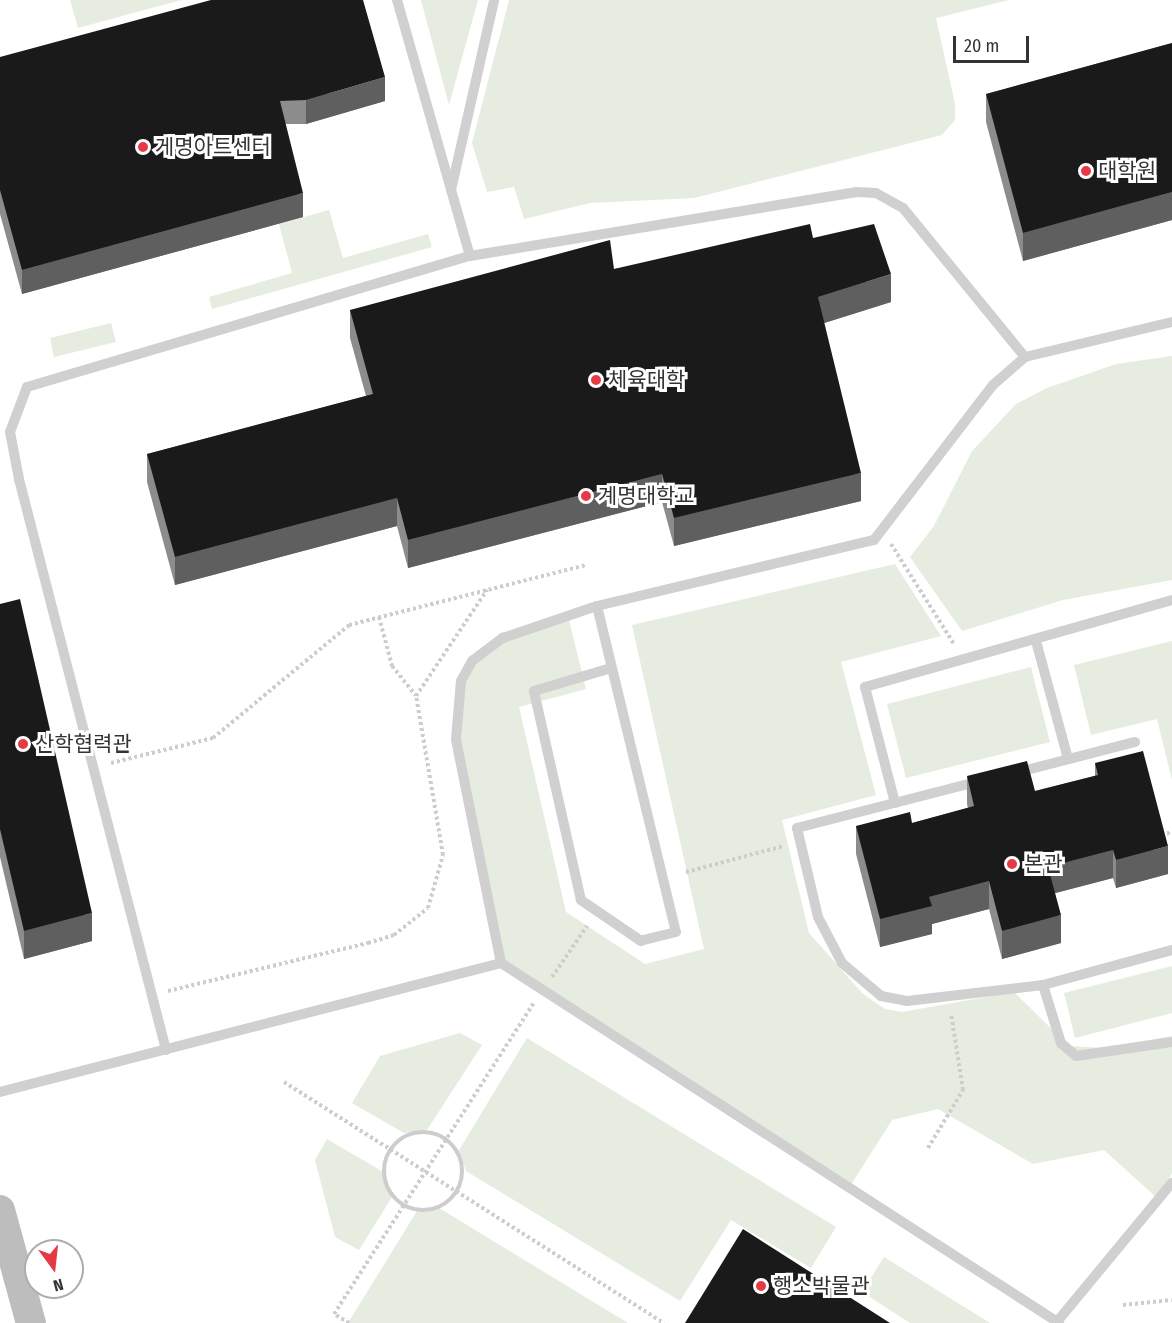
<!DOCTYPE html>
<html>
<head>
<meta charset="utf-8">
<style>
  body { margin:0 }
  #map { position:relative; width:1172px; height:1323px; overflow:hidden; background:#fff; font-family:"Fira Sans Condensed","Noto Sans KR",sans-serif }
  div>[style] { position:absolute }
  .green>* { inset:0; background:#e6ecdf }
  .path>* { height:4px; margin-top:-2px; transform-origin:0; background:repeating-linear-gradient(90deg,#cdcdcd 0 3px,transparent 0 6px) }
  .path>.ring { margin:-2px; padding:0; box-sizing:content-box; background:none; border:4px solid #cdcdcd; border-radius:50% }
  .lane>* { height:10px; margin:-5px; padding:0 5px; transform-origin:5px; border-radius:5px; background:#d0d0d0 }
  .secondary>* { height:30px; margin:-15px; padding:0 15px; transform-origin:15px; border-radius:15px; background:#bdbdbd }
  .wall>* { inset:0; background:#8c8c8c }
  .shaded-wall>* { inset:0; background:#5f5f5f }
  .building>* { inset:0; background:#1a1a1a }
  .dots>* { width:16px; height:16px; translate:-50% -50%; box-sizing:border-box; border:3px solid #fff; border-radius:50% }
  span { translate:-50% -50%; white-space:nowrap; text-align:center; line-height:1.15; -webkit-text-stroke:6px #fff; paint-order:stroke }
  .poi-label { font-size:21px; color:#333 }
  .left { translate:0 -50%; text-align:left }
  .north { position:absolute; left:24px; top:1239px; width:60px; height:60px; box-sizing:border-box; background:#fff; border:2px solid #adadad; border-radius:50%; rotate:165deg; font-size:16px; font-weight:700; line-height:24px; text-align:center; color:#333 }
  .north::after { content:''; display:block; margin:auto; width:21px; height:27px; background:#e63946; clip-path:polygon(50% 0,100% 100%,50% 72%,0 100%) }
  .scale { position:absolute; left:953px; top:36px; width:76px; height:27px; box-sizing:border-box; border:3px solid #333; border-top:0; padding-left:8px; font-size:18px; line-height:21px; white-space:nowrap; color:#333; -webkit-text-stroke:4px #fff; paint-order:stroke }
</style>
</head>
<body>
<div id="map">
  <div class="green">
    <div style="clip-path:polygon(70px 0,181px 0,78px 28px)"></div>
    <div style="clip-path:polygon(421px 0,478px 0,449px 105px)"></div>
    <div style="clip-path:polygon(509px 0,1009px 0,936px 18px,955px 104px,955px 120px,942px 135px,694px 198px,590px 203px,524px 219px,514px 187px,487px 192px,472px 143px)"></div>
    <div style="clip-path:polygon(329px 210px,343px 258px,428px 234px,432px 247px,212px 309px,209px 297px,292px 273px,279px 224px)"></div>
    <div style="clip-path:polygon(111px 323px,116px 342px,54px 357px,50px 338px)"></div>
    <div style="clip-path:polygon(1172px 356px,1172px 580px,1063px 600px,962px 631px,910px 557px,934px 526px,972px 451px,1016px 404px,1047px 388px,1116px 364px)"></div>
    <div style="clip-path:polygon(895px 564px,941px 636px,841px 662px,876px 795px,782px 820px,809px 933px,863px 994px,885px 1009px,902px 1012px,1014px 992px,1069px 1046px,1105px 1048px,1172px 1036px,1172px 1173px,1158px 1199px,1104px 1150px,1033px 1164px,938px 1109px,892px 1120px,849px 1188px,501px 963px,456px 739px,458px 707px,472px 661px,503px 638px,568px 616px,586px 689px,519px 707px,566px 912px,645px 964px,704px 949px,632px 625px)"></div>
    <div style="clip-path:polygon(1172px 641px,1172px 780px,1157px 719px,1091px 735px,1074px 665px)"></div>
    <div style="clip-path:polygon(1031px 667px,1050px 742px,906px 778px,887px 704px)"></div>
    <div style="clip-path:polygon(1172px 966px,1172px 1013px,1075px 1038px,1064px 993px)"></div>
    <div style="clip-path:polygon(460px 1033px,482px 1045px,427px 1130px,404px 1133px,352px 1103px,380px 1056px)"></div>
    <div style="clip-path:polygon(527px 1038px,836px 1227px,811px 1268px,731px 1220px,680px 1301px,466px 1171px,459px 1150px)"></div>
    <div style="clip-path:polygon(327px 1139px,385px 1173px,392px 1197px,359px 1250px,335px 1237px,315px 1160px)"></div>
    <div style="clip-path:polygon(439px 1208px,628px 1323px,348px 1323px,417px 1211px)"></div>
    <div style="clip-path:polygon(884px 1257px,990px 1323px,910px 1323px,862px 1292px)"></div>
  </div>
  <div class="path">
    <div style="left:891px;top:544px;width:118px;rotate:57.8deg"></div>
    <div style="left:379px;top:617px;width:51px;rotate:75.1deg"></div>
    <div style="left:392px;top:666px;width:38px;rotate:51deg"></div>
    <div style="left:111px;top:763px;width:105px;rotate:-13.8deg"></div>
    <div style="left:213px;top:738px;width:177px;rotate:-39.7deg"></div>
    <div style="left:349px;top:625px;width:244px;rotate:-14.2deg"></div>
    <div style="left:1161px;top:835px;width:11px;rotate:-15deg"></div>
    <div style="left:686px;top:872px;width:101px;rotate:-14.9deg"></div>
    <div style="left:552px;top:977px;width:62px;rotate:-55.5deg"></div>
    <div style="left:168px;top:991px;width:206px;rotate:-13.5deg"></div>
    <div style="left:368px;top:943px;width:27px;rotate:-17deg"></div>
    <div style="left:394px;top:935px;width:43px;rotate:-38.5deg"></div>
    <div style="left:428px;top:908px;width:55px;rotate:-74.2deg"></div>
    <div style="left:443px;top:855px;width:161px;rotate:-99.6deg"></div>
    <div style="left:416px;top:696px;width:128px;rotate:-56.2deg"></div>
    <div style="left:284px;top:1082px;width:450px;rotate:32.4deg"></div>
    <div class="ring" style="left:384px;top:1132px;width:74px;height:74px"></div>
    <div style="left:928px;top:1148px;width:68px;rotate:-58.9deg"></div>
    <div style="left:963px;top:1090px;width:78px;rotate:-98.9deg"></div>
    <div style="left:1123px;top:1305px;width:49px;rotate:-5.8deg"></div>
    <div style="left:349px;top:1323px;width:17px;rotate:-149deg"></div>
    <div style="left:334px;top:1314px;width:370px;rotate:-57.3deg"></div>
  </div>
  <div class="lane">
    <div style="left:397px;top:0;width:266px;rotate:74.1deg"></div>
    <div style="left:451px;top:190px;width:195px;rotate:-77.2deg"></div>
    <div style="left:597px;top:606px;width:335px;rotate:76.4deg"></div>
    <div style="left:676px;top:932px;width:36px;rotate:166deg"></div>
    <div style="left:641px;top:941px;width:73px;rotate:-145.7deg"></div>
    <div style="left:581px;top:900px;width:214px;rotate:-102.7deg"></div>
    <div style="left:534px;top:691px;width:80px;rotate:-16.6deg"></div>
    <div style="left:1036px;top:641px;width:122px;rotate:74.8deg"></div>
    <div style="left:1015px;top:773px;width:124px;rotate:-14.5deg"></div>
    <div style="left:980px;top:781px;width:189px;rotate:165.6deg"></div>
    <div style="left:797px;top:828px;width:91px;rotate:76.7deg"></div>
    <div style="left:818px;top:917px;width:52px;rotate:62.4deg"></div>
    <div style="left:842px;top:963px;width:51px;rotate:40.2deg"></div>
    <div style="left:881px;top:996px;width:26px;rotate:11deg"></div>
    <div style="left:907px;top:1001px;width:137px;rotate:-6.7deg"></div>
    <div style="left:1043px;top:985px;width:61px;rotate:72.8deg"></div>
    <div style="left:1061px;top:1043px;width:20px;rotate:41deg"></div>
    <div style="left:1076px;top:1056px;width:97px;rotate:-8.3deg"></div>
    <div style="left:895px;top:803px;width:120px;rotate:-104.5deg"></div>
    <div style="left:865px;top:687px;width:319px;rotate:-15.8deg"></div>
    <div style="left:501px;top:963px;width:664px;rotate:32.83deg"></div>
    <div style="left:1043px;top:985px;width:134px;rotate:-15.2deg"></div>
    <div style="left:166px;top:1050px;width:590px;rotate:-104.44deg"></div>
    <div style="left:19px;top:479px;width:48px;rotate:-100.8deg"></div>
    <div style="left:10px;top:432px;width:48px;rotate:-69.3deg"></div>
    <div style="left:27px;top:387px;width:462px;rotate:-16.5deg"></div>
    <div style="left:470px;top:256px;width:392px;rotate:-9.4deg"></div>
    <div style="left:857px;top:192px;width:19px;rotate:3deg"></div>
    <div style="left:876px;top:193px;width:31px;rotate:29deg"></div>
    <div style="left:903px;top:208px;width:193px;rotate:50.7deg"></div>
    <div style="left:0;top:1092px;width:517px;rotate:-14.44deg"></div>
    <div style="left:501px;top:963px;width:228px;rotate:-101.4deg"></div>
    <div style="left:456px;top:739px;width:58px;rotate:-85.1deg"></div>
    <div style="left:461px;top:681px;width:23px;rotate:-61deg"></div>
    <div style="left:472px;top:661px;width:39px;rotate:-37deg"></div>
    <div style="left:503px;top:638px;width:99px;rotate:-18.8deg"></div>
    <div style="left:597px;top:606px;width:285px;rotate:-13.4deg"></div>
    <div style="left:874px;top:540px;width:195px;rotate:-52.5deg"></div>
    <div style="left:993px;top:385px;width:43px;rotate:-41.2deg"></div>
    <div style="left:1025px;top:357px;width:151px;rotate:-13.4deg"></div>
    <div style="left:1056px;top:1323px;width:182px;rotate:-50.4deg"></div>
  </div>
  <div class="secondary">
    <div style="left:0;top:1210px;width:117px;rotate:74.7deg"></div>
  </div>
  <div class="wall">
    <div style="clip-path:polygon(1172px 43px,1172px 220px,1023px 261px,986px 122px,986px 94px)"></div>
    <div style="clip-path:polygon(0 57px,385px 101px,306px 124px,285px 124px,303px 217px,22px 294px,0 214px)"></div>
    <div style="clip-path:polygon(813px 238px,891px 302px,824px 323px,861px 501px,674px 546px,662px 502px,408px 568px,397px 526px,175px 585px,147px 482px,147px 454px,366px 396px,350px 338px,350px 310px)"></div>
    <div style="clip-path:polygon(0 604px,92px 941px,24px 959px,0 857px)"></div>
    <div style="clip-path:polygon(1095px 763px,1168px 874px,1116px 888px,1113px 878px,1055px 893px,1061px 943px,1002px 959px,989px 909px,932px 924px,932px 934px,880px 947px,856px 854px,856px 826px,912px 823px,968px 808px,967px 804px,967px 776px,1035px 791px,1095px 776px)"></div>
  </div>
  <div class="shaded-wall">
    <div style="clip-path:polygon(385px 77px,385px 101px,306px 124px,306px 100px)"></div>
    <div style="clip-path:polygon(1172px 192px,1172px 220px,1023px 261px,1023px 233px)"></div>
    <div style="clip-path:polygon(303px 193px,303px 217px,22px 294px,22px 270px)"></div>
    <div style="clip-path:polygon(891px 274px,891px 302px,818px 325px,818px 297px)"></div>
    <div style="clip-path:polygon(861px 473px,861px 501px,674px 546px,674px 518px)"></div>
    <div style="clip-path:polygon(662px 474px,662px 502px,408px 568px,408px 540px)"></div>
    <div style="clip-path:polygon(397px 498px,397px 526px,175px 585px,175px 557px)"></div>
    <div style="clip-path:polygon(1168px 846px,1168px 874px,1116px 888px,1116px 860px)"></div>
    <div style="clip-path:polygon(1113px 850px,1113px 878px,1048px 895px,1048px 867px)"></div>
    <div style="clip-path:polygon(989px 881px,989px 909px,932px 924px,932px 934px,880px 947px,880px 919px,929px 897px)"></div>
    <div style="clip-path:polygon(92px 913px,92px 941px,24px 959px,24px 931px)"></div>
    <div style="clip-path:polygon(1061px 915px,1061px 943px,1002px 959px,1002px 931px)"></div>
  </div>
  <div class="building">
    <div style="clip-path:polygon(211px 0,363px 0,385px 77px,306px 100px,280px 101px,303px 193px,22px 270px,0 190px,0 57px)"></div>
    <div style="clip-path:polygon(1172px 43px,1172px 192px,1023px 233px,986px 94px)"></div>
    <div style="clip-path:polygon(810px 224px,813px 238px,874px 224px,891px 274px,818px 297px,861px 473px,674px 518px,662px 474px,408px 540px,397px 498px,175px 557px,147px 454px,373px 394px,350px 310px,610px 240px,614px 269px)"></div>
    <div style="clip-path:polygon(20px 599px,92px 913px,24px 931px,0 829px,0 604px)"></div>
    <div style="clip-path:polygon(1143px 751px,1168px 846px,1116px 860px,1113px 850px,1048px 867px,1061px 915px,1002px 931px,989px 881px,929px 897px,932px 906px,880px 919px,856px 826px,910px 812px,912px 823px,974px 806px,967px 776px,1027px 761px,1035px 791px,1098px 775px,1095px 763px)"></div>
    <div style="clip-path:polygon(743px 1229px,890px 1323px,685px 1323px)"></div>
  </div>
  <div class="dots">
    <div style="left:143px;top:147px;background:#e63946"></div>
    <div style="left:1086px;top:171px;background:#e63946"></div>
    <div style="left:596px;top:380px;background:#e63946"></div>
    <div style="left:586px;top:496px;background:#e63946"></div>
    <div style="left:23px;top:744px;background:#e63946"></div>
    <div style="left:1012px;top:864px;background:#e63946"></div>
    <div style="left:761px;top:1286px;background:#e63946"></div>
  </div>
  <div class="poi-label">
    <span class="left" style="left:155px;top:147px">게명아트센터</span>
    <span class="left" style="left:1098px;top:171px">대학원</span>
    <span class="left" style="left:608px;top:380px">체육대학</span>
    <span class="left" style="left:598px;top:496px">계명대학교</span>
    <span class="left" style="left:35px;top:744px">산학협력관</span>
    <span class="left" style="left:1024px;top:864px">본관</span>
    <span class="left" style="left:773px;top:1286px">행소박물관</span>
  </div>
  <div class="north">N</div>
  <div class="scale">20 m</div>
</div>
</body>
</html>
